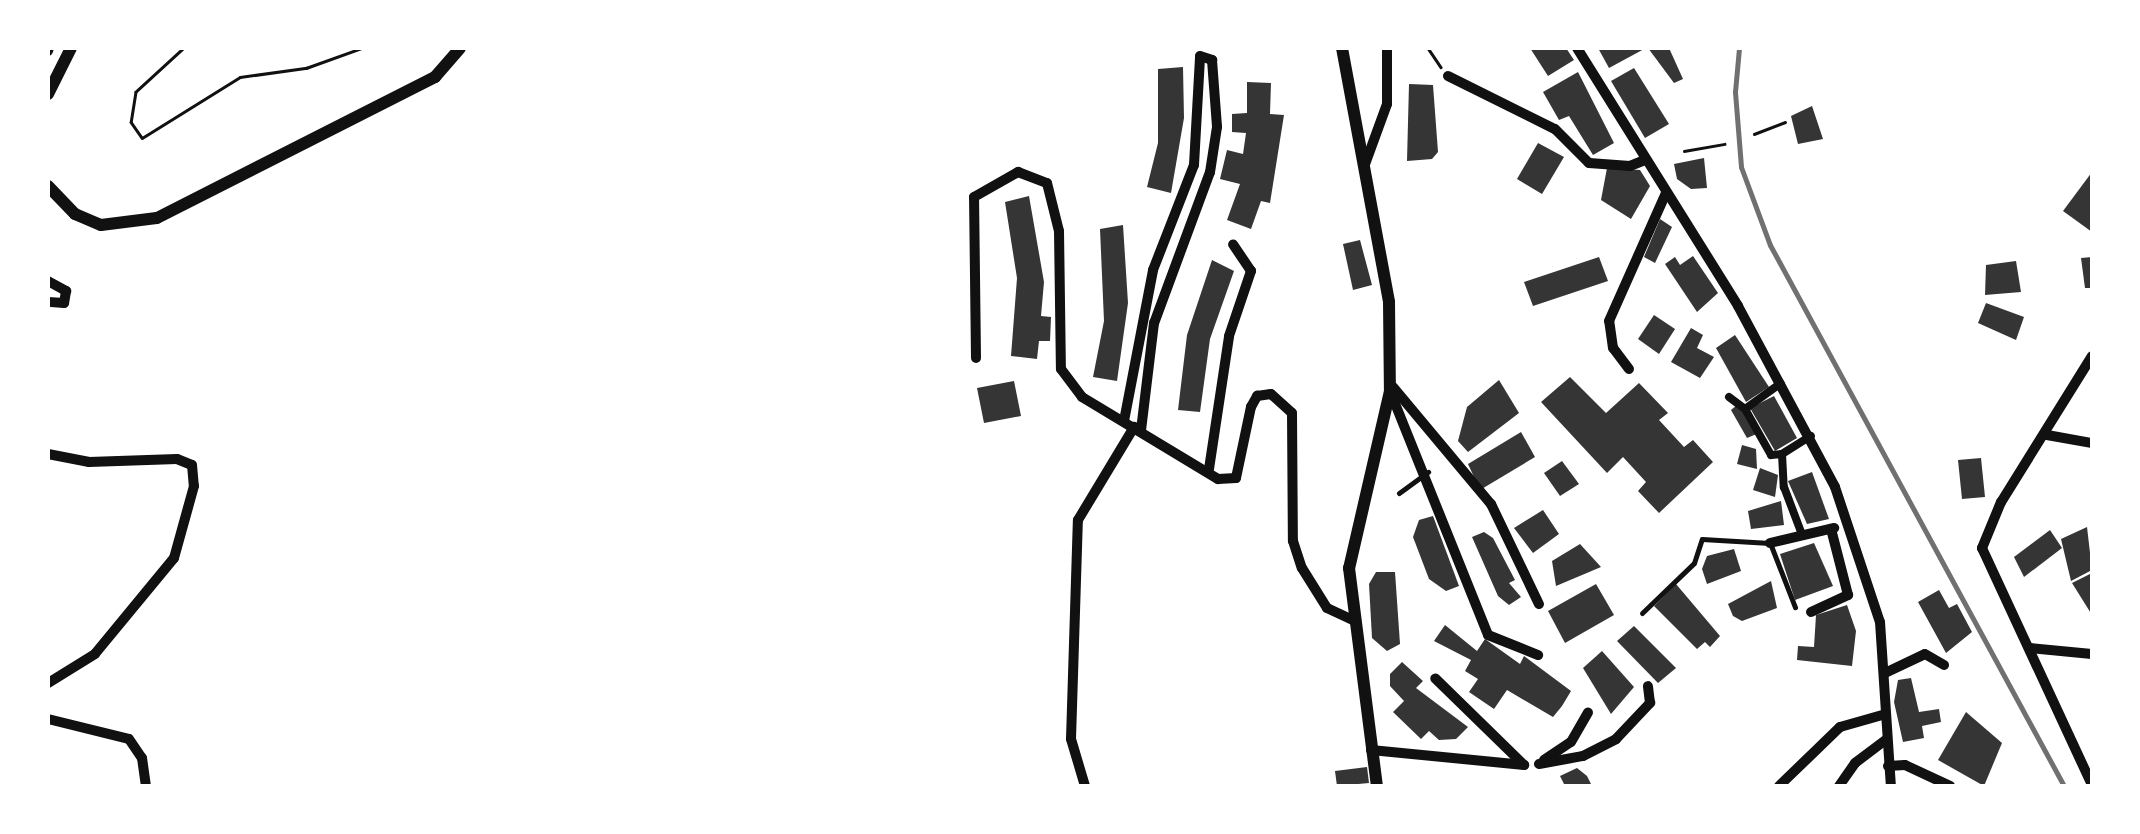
<!DOCTYPE html>
<html>
<head>
<meta charset="utf-8">
<style>
  body { margin:0 }
  #map { position:relative; width:2140px; height:834px; overflow:hidden; background:#fff; font-family:"IBM Plex Sans",sans-serif }
  div>[style] { position:absolute }
  .building>* { inset:0; background:#353535 }
  .path>* { height:2.5px; margin:-1.25px; padding:0 1.25px; transform-origin:1.25px; border-radius:1.25px; background:#111 }
  .service>* { height:5px; margin:-2.5px; padding:0 2.5px; transform-origin:2.5px; border-radius:2.5px; background:#111 }
  .pedestrian>* { height:8px; margin:-4px; padding:0 4px; transform-origin:4px; border-radius:4px; background:#111 }
  .minor>* { height:10px; margin:-5px; padding:0 5px; transform-origin:5px; border-radius:5px; background:#111 }
  .tertiary>* { height:12px; margin:-6px; padding:0 6px; transform-origin:6px; border-radius:6px; background:#111 }
  .rail>* { height:5px; margin:-2.5px; padding:0 2.5px; transform-origin:2.5px; border-radius:2.5px; background:#707070 }
  span { translate:-50% -50%; white-space:nowrap; text-align:center; line-height:1.15; -webkit-text-stroke:10px #fff; paint-order:stroke }
  .frame { position:absolute; inset:0; border:50px solid #fff; pointer-events:none }
</style>
</head>
<body>
<div id="map">
  <div class="building">
    <div style="clip-path:polygon(1530px 48px,1566px 48px,1574px 60px,1548px 76px)"></div>
    <div style="clip-path:polygon(1598px 48px,1646px 48px,1609px 68px)"></div>
    <div style="clip-path:polygon(1648px 48px,1669px 48px,1683px 79px,1674px 83px)"></div>
    <div style="clip-path:polygon(1183px 67px,1184px 118px,1171px 193px,1147px 187px,1158px 143px,1158px 69px)"></div>
    <div style="clip-path:polygon(1634px 68px,1669px 124px,1645px 138px,1611px 81px)"></div>
    <div style="clip-path:polygon(1578px 72px,1614px 143px,1593px 155px,1569px 116px,1559px 120px,1543px 92px)"></div>
    <div style="clip-path:polygon(1247px 82px,1271px 83px,1270px 114px,1284px 115px,1270px 203px,1261px 201px,1251px 229px,1227px 220px,1240px 184px,1220px 179px,1227px 150px,1243px 154px,1246px 133px,1232px 132px,1232px 114px,1247px 113px)"></div>
    <div style="clip-path:polygon(1409px 84px,1433px 85px,1438px 152px,1432px 159px,1407px 161px)"></div>
    <div style="clip-path:polygon(1812px 106px,1823px 139px,1798px 144px,1791px 116px)"></div>
    <div style="clip-path:polygon(1538px 143px,1564px 157px,1542px 194px,1517px 179px)"></div>
    <div style="clip-path:polygon(1704px 158px,1707px 188px,1691px 189px,1677px 179px,1674px 164px)"></div>
    <div style="clip-path:polygon(1607px 168px,1640px 170px,1650px 186px,1631px 219px,1601px 200px)"></div>
    <div style="clip-path:polygon(2092px 172px,2092px 232px,2063px 211px)"></div>
    <div style="clip-path:polygon(1029px 196px,1044px 282px,1041px 316px,1051px 317px,1050px 341px,1039px 341px,1037px 359px,1011px 356px,1017px 278px,1005px 202px)"></div>
    <div style="clip-path:polygon(1660px 219px,1672px 227px,1655px 263px,1644px 257px)"></div>
    <div style="clip-path:polygon(1123px 225px,1128px 303px,1117px 381px,1093px 377px,1104px 321px,1100px 229px)"></div>
    <div style="clip-path:polygon(1360px 240px,1372px 285px,1353px 290px,1343px 244px)"></div>
    <div style="clip-path:polygon(1693px 256px,1718px 293px,1697px 312px,1665px 264px,1675px 257px,1680px 265px)"></div>
    <div style="clip-path:polygon(1599px 257px,1608px 281px,1533px 306px,1524px 282px)"></div>
    <div style="clip-path:polygon(2092px 257px,2092px 288px,2085px 288px,2081px 258px)"></div>
    <div style="clip-path:polygon(1212px 260px,1234px 271px,1210px 339px,1200px 412px,1178px 410px,1187px 335px)"></div>
    <div style="clip-path:polygon(2016px 261px,2021px 292px,1985px 295px,1986px 265px)"></div>
    <div style="clip-path:polygon(1986px 303px,2024px 317px,2016px 340px,1978px 323px)"></div>
    <div style="clip-path:polygon(1654px 315px,1675px 329px,1659px 354px,1638px 339px)"></div>
    <div style="clip-path:polygon(1691px 328px,1703px 335px,1697px 348px,1714px 357px,1700px 378px,1671px 362px)"></div>
    <div style="clip-path:polygon(1735px 335px,1769px 387px,1746px 402px,1716px 348px)"></div>
    <div style="clip-path:polygon(1570px 377px,1606px 413px,1639px 383px,1668px 413px,1659px 420px,1684px 447px,1693px 440px,1713px 462px,1659px 513px,1638px 491px,1646px 482px,1623px 457px,1607px 473px,1541px 402px)"></div>
    <div style="clip-path:polygon(1499px 380px,1519px 413px,1468px 452px,1458px 441px,1467px 407px)"></div>
    <div style="clip-path:polygon(1014px 381px,1021px 416px,984px 423px,977px 388px)"></div>
    <div style="clip-path:polygon(1774px 396px,1797px 438px,1775px 451px,1750px 408px)"></div>
    <div style="clip-path:polygon(1737px 405px,1759px 433px,1747px 438px,1731px 410px)"></div>
    <div style="clip-path:polygon(1521px 432px,1535px 457px,1480px 490px,1468px 464px)"></div>
    <div style="clip-path:polygon(1742px 445px,1756px 449px,1757px 469px,1737px 464px)"></div>
    <div style="clip-path:polygon(1981px 458px,1985px 497px,1962px 499px,1958px 460px)"></div>
    <div style="clip-path:polygon(1562px 461px,1579px 484px,1560px 496px,1544px 473px)"></div>
    <div style="clip-path:polygon(1760px 468px,1778px 475px,1775px 497px,1753px 490px)"></div>
    <div style="clip-path:polygon(1812px 472px,1829px 519px,1807px 524px,1788px 481px)"></div>
    <div style="clip-path:polygon(1781px 501px,1784px 525px,1751px 529px,1748px 511px)"></div>
    <div style="clip-path:polygon(1543px 510px,1559px 534px,1533px 553px,1514px 528px)"></div>
    <div style="clip-path:polygon(1433px 516px,1459px 586px,1446px 591px,1429px 579px,1413px 537px,1419px 520px)"></div>
    <div style="clip-path:polygon(2087px 527px,2092px 570px,2071px 581px,2061px 539px)"></div>
    <div style="clip-path:polygon(2050px 530px,2062px 548px,2024px 577px,2014px 557px)"></div>
    <div style="clip-path:polygon(1484px 532px,1493px 538px,1515px 580px,1509px 583px,1521px 597px,1509px 605px,1498px 596px,1472px 537px)"></div>
    <div style="clip-path:polygon(1814px 543px,1833px 586px,1795px 600px,1780px 554px)"></div>
    <div style="clip-path:polygon(1580px 544px,1601px 567px,1556px 586px,1552px 561px)"></div>
    <div style="clip-path:polygon(1734px 549px,1741px 571px,1707px 584px,1702px 569px,1707px 556px)"></div>
    <div style="clip-path:polygon(1376px 572px,1395px 572px,1400px 644px,1387px 651px,1372px 638px,1369px 584px)"></div>
    <div style="clip-path:polygon(2092px 573px,2092px 615px,2072px 583px)"></div>
    <div style="clip-path:polygon(1771px 581px,1777px 608px,1742px 621px,1733px 616px,1728px 604px)"></div>
    <div style="clip-path:polygon(1596px 584px,1614px 615px,1565px 643px,1548px 611px)"></div>
    <div style="clip-path:polygon(1676px 584px,1720px 636px,1710px 647px,1705px 642px,1697px 649px,1654px 606px)"></div>
    <div style="clip-path:polygon(1939px 590px,1949px 608px,1957px 604px,1972px 632px,1946px 653px,1918px 602px)"></div>
    <div style="clip-path:polygon(1847px 605px,1856px 631px,1852px 666px,1797px 660px,1798px 646px,1814px 647px,1816px 615px)"></div>
    <div style="clip-path:polygon(1445px 625px,1477px 651px,1485px 639px,1520px 664px,1524px 656px,1571px 691px,1562px 706px,1553px 717px,1507px 690px,1494px 709px,1469px 692px,1478px 679px,1465px 671px,1471px 660px,1434px 641px)"></div>
    <div style="clip-path:polygon(1634px 626px,1676px 668px,1658px 683px,1617px 641px)"></div>
    <div style="clip-path:polygon(1602px 651px,1634px 687px,1611px 714px,1583px 668px)"></div>
    <div style="clip-path:polygon(1402px 662px,1423px 681px,1416px 688px,1468px 727px,1456px 739px,1439px 740px,1429px 731px,1421px 739px,1393px 712px,1404px 701px,1390px 686px,1390px 674px)"></div>
    <div style="clip-path:polygon(1911px 678px,1919px 712px,1939px 709px,1941px 722px,1922px 726px,1924px 738px,1903px 742px,1894px 702px,1898px 680px)"></div>
    <div style="clip-path:polygon(1966px 712px,2002px 743px,1984px 786px,1938px 760px)"></div>
    <div style="clip-path:polygon(1367px 767px,1369px 783px,1337px 786px,1335px 771px)"></div>
    <div style="clip-path:polygon(1577px 768px,1587px 776px,1592px 786px,1565px 786px,1560px 776px)"></div>
  </div>
  <div class="path">
    <div style="left:184px;top:48px;width:65px;rotate:137.5deg"></div>
    <div style="left:136px;top:92px;width:30px;rotate:99deg"></div>
    <div style="left:131px;top:122px;width:19px;rotate:55deg"></div>
    <div style="left:142px;top:138px;width:115px;rotate:-31.9deg"></div>
    <div style="left:240px;top:77px;width:67px;rotate:-7.8deg"></div>
    <div style="left:306px;top:68px;width:59px;rotate:-19.7deg"></div>
    <div style="left:1428px;top:48px;width:23px;rotate:56deg"></div>
    <div style="left:1754px;top:134px;width:33px;rotate:-21deg"></div>
    <div style="left:1684px;top:151px;width:41px;rotate:-9.9deg"></div>
  </div>
  <div class="service">
    <div style="left:1399px;top:493px;width:36px;rotate:-36deg"></div>
    <div style="left:1642px;top:613px;width:72px;rotate:-43.9deg"></div>
    <div style="left:1694px;top:563px;width:25px;rotate:-72deg"></div>
    <div style="left:1702px;top:539px;width:68px;rotate:3.4deg"></div>
    <div style="left:1770px;top:543px;width:69px;rotate:68.7deg"></div>
  </div>
  <div class="pedestrian">
    <div style="left:1729px;top:397px;width:20px;rotate:37deg"></div>
    <div style="left:1745px;top:409px;width:53px;rotate:60.5deg"></div>
    <div style="left:1771px;top:455px;width:11px;rotate:-5deg"></div>
    <div style="left:1782px;top:454px;width:33px;rotate:87deg"></div>
    <div style="left:1784px;top:487px;width:48px;rotate:69.3deg"></div>
    <div style="left:1745px;top:409px;width:44px;rotate:-35.8deg"></div>
    <div style="left:1782px;top:454px;width:34px;rotate:-32deg"></div>
  </div>
  <div class="minor">
    <div style="left:1577px;top:48px;width:304px;rotate:58deg"></div>
    <div style="left:1738px;top:306px;width:205px;rotate:61.8deg"></div>
    <div style="left:1835px;top:487px;width:142px;rotate:71.6deg"></div>
    <div style="left:1880px;top:622px;width:164px;rotate:86.2deg"></div>
    <div style="left:48px;top:51px;width:3px;rotate:-72deg"></div>
    <div style="left:1448px;top:76px;width:119px;rotate:26.4deg"></div>
    <div style="left:1555px;top:129px;width:48px;rotate:45deg"></div>
    <div style="left:1589px;top:163px;width:41px;rotate:4.2deg"></div>
    <div style="left:1630px;top:166px;width:16px;rotate:-22deg"></div>
    <div style="left:1364px;top:167px;width:67px;rotate:-69.9deg"></div>
    <div style="left:1387px;top:104px;width:56px;rotate:-90deg"></div>
    <div style="left:48px;top:281px;width:21px;rotate:29deg"></div>
    <div style="left:66px;top:291px;width:12px;rotate:99deg"></div>
    <div style="left:64px;top:303px;width:16px;rotate:-176deg"></div>
    <div style="left:2092px;top:356px;width:172px;rotate:121.9deg"></div>
    <div style="left:2001px;top:502px;width:50px;rotate:112.4deg"></div>
    <div style="left:1982px;top:548px;width:261px;rotate:65.1deg"></div>
    <div style="left:976px;top:358px;width:161px;rotate:-90.7deg"></div>
    <div style="left:974px;top:197px;width:51px;rotate:-29.6deg"></div>
    <div style="left:1018px;top:172px;width:31px;rotate:21deg"></div>
    <div style="left:1047px;top:183px;width:49px;rotate:76deg"></div>
    <div style="left:1059px;top:231px;width:138px;rotate:89.2deg"></div>
    <div style="left:1061px;top:369px;width:35px;rotate:53deg"></div>
    <div style="left:1082px;top:397px;width:159px;rotate:31.1deg"></div>
    <div style="left:1218px;top:479px;width:18px;rotate:-3deg"></div>
    <div style="left:1236px;top:478px;width:73px;rotate:-78.1deg"></div>
    <div style="left:1251px;top:407px;width:13px;rotate:-61deg"></div>
    <div style="left:1257px;top:396px;width:14px;rotate:-8deg"></div>
    <div style="left:1271px;top:394px;width:28px;rotate:42deg"></div>
    <div style="left:1292px;top:413px;width:128px;rotate:89.6deg"></div>
    <div style="left:1293px;top:541px;width:28px;rotate:72deg"></div>
    <div style="left:1302px;top:568px;width:47px;rotate:58deg"></div>
    <div style="left:1327px;top:608px;width:29px;rotate:25deg"></div>
    <div style="left:1629px;top:369px;width:26px;rotate:-127deg"></div>
    <div style="left:1613px;top:348px;width:27px;rotate:-98deg"></div>
    <div style="left:1609px;top:321px;width:140px;rotate:-66deg"></div>
    <div style="left:1393px;top:387px;width:153px;rotate:50.1deg"></div>
    <div style="left:1491px;top:504px;width:111px;rotate:64.4deg"></div>
    <div style="left:1390px;top:391px;width:263px;rotate:68.1deg"></div>
    <div style="left:1488px;top:635px;width:54px;rotate:21.8deg"></div>
    <div style="left:1124px;top:421px;width:154px;rotate:-79.1deg"></div>
    <div style="left:1153px;top:270px;width:113px;rotate:-68.7deg"></div>
    <div style="left:1194px;top:165px;width:109px;rotate:-86.8deg"></div>
    <div style="left:1200px;top:56px;width:13px;rotate:18deg"></div>
    <div style="left:1212px;top:60px;width:67px;rotate:85.7deg"></div>
    <div style="left:1217px;top:127px;width:46px;rotate:98.8deg"></div>
    <div style="left:1210px;top:172px;width:161px;rotate:110.3deg"></div>
    <div style="left:1154px;top:323px;width:109px;rotate:96.9deg"></div>
    <div style="left:2047px;top:435px;width:46px;rotate:10.1deg"></div>
    <div style="left:48px;top:454px;width:42px;rotate:11deg"></div>
    <div style="left:89px;top:462px;width:88px;rotate:-2deg"></div>
    <div style="left:177px;top:459px;width:16px;rotate:22deg"></div>
    <div style="left:192px;top:465px;width:21px;rotate:85deg"></div>
    <div style="left:194px;top:486px;width:75px;rotate:105.5deg"></div>
    <div style="left:174px;top:558px;width:124px;rotate:129.5deg"></div>
    <div style="left:95px;top:654px;width:55px;rotate:148.3deg"></div>
    <div style="left:1209px;top:469px;width:134px;rotate:-81.4deg"></div>
    <div style="left:1229px;top:336px;width:69px;rotate:-71.3deg"></div>
    <div style="left:1251px;top:271px;width:32px;rotate:-124deg"></div>
    <div style="left:1770px;top:543px;width:66px;rotate:-13.2deg"></div>
    <div style="left:1811px;top:612px;width:41px;rotate:-24.7deg"></div>
    <div style="left:1848px;top:595px;width:68px;rotate:-104.4deg"></div>
    <div style="left:2030px;top:648px;width:62px;rotate:5.5deg"></div>
    <div style="left:1885px;top:673px;width:44px;rotate:-25.4deg"></div>
    <div style="left:1925px;top:654px;width:22px;rotate:30deg"></div>
    <div style="left:48px;top:719px;width:83px;rotate:13.9deg"></div>
    <div style="left:129px;top:739px;width:23px;rotate:56deg"></div>
    <div style="left:142px;top:758px;width:28px;rotate:82deg"></div>
    <div style="left:1371px;top:750px;width:154px;rotate:5.6deg"></div>
    <div style="left:1524px;top:765px;width:124px;rotate:-135.7deg"></div>
    <div style="left:1544px;top:760px;width:32px;rotate:-34deg"></div>
    <div style="left:1571px;top:742px;width:34px;rotate:-60deg"></div>
    <div style="left:1539px;top:764px;width:45px;rotate:-10.3deg"></div>
    <div style="left:1583px;top:756px;width:37px;rotate:-27deg"></div>
    <div style="left:1616px;top:739px;width:50px;rotate:-46.6deg"></div>
    <div style="left:1650px;top:703px;width:17px;rotate:-97deg"></div>
    <div style="left:1888px;top:766px;width:17px;rotate:-3deg"></div>
    <div style="left:1905px;top:765px;width:50px;rotate:25deg"></div>
    <div style="left:1085px;top:786px;width:49px;rotate:-106.6deg"></div>
    <div style="left:1071px;top:739px;width:219px;rotate:-88.2deg"></div>
    <div style="left:1078px;top:520px;width:109px;rotate:-58.9deg"></div>
    <div style="left:1779px;top:786px;width:85px;rotate:-44deg"></div>
    <div style="left:1840px;top:727px;width:44px;rotate:-15.9deg"></div>
    <div style="left:1839px;top:786px;width:28px;rotate:-55deg"></div>
    <div style="left:1855px;top:763px;width:38px;rotate:-37deg"></div>
  </div>
  <div class="tertiary">
    <div style="left:1342px;top:48px;width:258px;rotate:79.5deg"></div>
    <div style="left:1389px;top:302px;width:89px;rotate:89.4deg"></div>
    <div style="left:1390px;top:391px;width:182px;rotate:103deg"></div>
    <div style="left:1349px;top:568px;width:220px;rotate:82.7deg"></div>
    <div style="left:48px;top:94px;width:51px;rotate:-63.4deg"></div>
    <div style="left:48px;top:186px;width:39px;rotate:46deg"></div>
    <div style="left:75px;top:214px;width:28px;rotate:23deg"></div>
    <div style="left:101px;top:225px;width:56px;rotate:-7.1deg"></div>
    <div style="left:157px;top:218px;width:312px;rotate:-26.9deg"></div>
    <div style="left:435px;top:77px;width:38px;rotate:-49deg"></div>
  </div>
  <div class="rail">
    <div style="left:1739px;top:48px;width:44px;rotate:95.2deg"></div>
    <div style="left:1735px;top:92px;width:75px;rotate:85.4deg"></div>
    <div style="left:1741px;top:167px;width:83px;rotate:69.6deg"></div>
    <div style="left:1770px;top:245px;width:616px;rotate:61.48deg"></div>
  </div>
  <div class="frame"></div>
</div>
</body>
</html>
